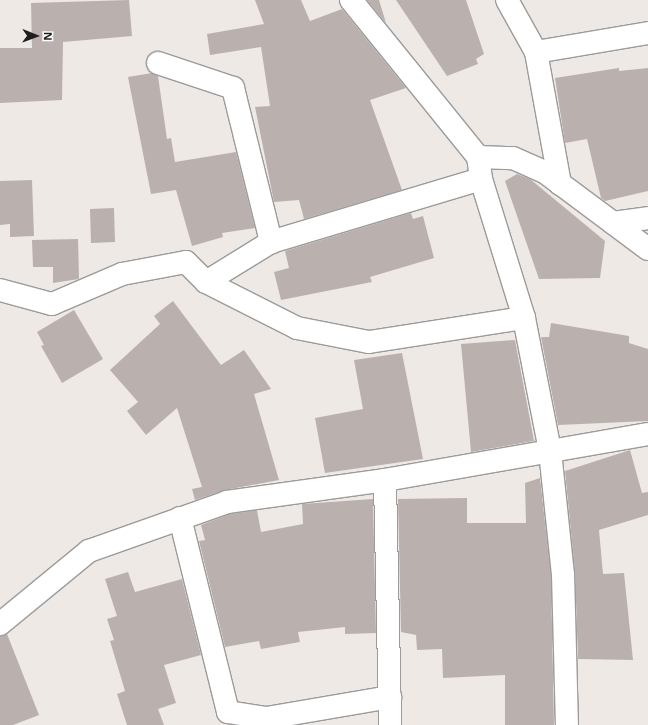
<!DOCTYPE html>
<html>
<head>
<meta charset="utf-8">
<style>
  body { margin:0 }
  #map { position:relative; width:648px; height:725px; overflow:hidden; background:#eee9e5; font-family:"Noto Sans",sans-serif }
  div>[style] { position:absolute }
  .building>* { inset:0; background:#bab1ae }
  .roads { filter:drop-shadow(1px 0 #9b9b9b) drop-shadow(-1px 0 #9b9b9b) drop-shadow(0 1px #9b9b9b) drop-shadow(0 -1px #9b9b9b) }
  .minor>* { height:22px; margin:-11px; padding:0 11px; transform-origin:11px; border-radius:11px; background:#fff }
  span { translate:-50% -50%; white-space:nowrap; text-align:center; line-height:1.15; -webkit-text-stroke:3px #fff; paint-order:stroke }
  .north { position:absolute; left:16px; top:16px; width:40px; height:40px; -webkit-text-stroke:3px #fff; paint-order:stroke; rotate:91deg; font-size:11px; font-weight:700; line-height:16px; text-align:center; color:#1e1e1e }
  .north::after { content:''; display:block; margin:auto; width:14px; height:18px; background:#1e1e1e; clip-path:polygon(50% 0,100% 100%,50% 72%,0 100%) }
</style>
</head>
<body>
<div id="map">
  <div class="building">
    <div style="clip-path:polygon(129px 0,132px 36px,63px 42px,62px 100px,0 103px,0 48px,32px 48px,31px 3px)"></div>
    <div style="clip-path:polygon(255px 0,301px 0,310px 21px,342px 9px,406px 88px,370px 100px,402px 190px,304px 219px,299px 200px,274px 202px,255px 107px,270px 106px,261px 47px,210px 55px,207px 34px,264px 24px)"></div>
    <div style="clip-path:polygon(367px 0,379px 0,386px 23px)"></div>
    <div style="clip-path:polygon(396px 0,466px 0,484px 54px,476px 59px,478px 64px,447px 76px)"></div>
    <div style="clip-path:polygon(619px 68px,619px 71px,648px 68px,648px 191px,605px 201px,601px 198px,587px 139px,565px 143px,555px 78px)"></div>
    <div style="clip-path:polygon(152px 73px,158px 76px,167px 139px,171px 138px,175px 162px,236px 152px,255px 228px,222px 233px,223px 237px,192px 246px,176px 190px,151px 194px,128px 77px)"></div>
    <div style="clip-path:polygon(517px 174px,530px 179px,605px 241px,600px 278px,539px 279px,505px 181px)"></div>
    <div style="clip-path:polygon(32px 180px,34px 236px,10px 237px,10px 224px,0 225px,0 181px)"></div>
    <div style="clip-path:polygon(114px 208px,115px 242px,91px 243px,90px 209px)"></div>
    <div style="clip-path:polygon(411px 213px,413px 219px,423px 216px,434px 258px,370px 277px,372px 282px,281px 300px,274px 272px,289px 268px,285px 251px)"></div>
    <div style="clip-path:polygon(78px 239px,79px 279px,53px 283px,53px 267px,33px 267px,32px 240px)"></div>
    <div style="clip-path:polygon(173px 301px,221px 365px,244px 350px,271px 389px,254px 394px,279px 480px,225px 490px,195px 500px,192px 489px,202px 487px,177px 408px,146px 435px,127px 411px,138px 402px,110px 370px,160px 324px,154px 316px)"></div>
    <div style="clip-path:polygon(74px 310px,103px 359px,62px 383px,41px 346px,44px 345px,37px 332px)"></div>
    <div style="clip-path:polygon(551px 323px,629px 336px,629px 343px,648px 349px,648px 421px,558px 425px,541px 337px,549px 337px)"></div>
    <div style="clip-path:polygon(515px 340px,534px 441px,471px 452px,461px 344px)"></div>
    <div style="clip-path:polygon(402px 353px,423px 459px,325px 473px,315px 418px,363px 409px,354px 360px)"></div>
    <div style="clip-path:polygon(630px 450px,642px 493px,648px 492px,648px 515px,599px 530px,603px 574px,624px 573px,633px 660px,578px 659px,575px 573px,565px 471px)"></div>
    <div style="clip-path:polygon(540px 478px,551px 575px,554px 725px,505px 725px,505px 675px,443px 678px,442px 649px,417px 650px,416px 635px,401px 632px,398px 499px,467px 498px,467px 523px,526px 523px,525px 483px)"></div>
    <div style="clip-path:polygon(373px 499px,376px 633px,345px 634px,345px 627px,298px 632px,300px 642px,261px 649px,259px 641px,225px 647px,199px 541px,205px 540px,201px 525px,230px 514px,257px 510px,261px 532px,303px 524px,302px 504px)"></div>
    <div style="clip-path:polygon(128px 572px,135px 592px,182px 579px,201px 655px,164px 665px,176px 703px,158px 709px,164px 725px,127px 725px,117px 694px,125px 691px,110px 641px,114px 640px,107px 619px,117px 616px,105px 579px)"></div>
    <div style="clip-path:polygon(7px 634px,39px 715px,13px 725px,0 725px,0 636px)"></div>
  </div>
  <div class="roads">
    <div class="minor">
      <div style="left:351px;top:0;width:202px;rotate:51deg"></div>
      <div style="left:478px;top:157px;width:35px;rotate:2deg"></div>
      <div style="left:513px;top:158px;width:36px;rotate:24deg"></div>
      <div style="left:546px;top:173px;width:127px;rotate:36.7deg"></div>
      <div style="left:507px;top:0;width:60px;rotate:60.9deg"></div>
      <div style="left:536px;top:52px;width:134px;rotate:79.7deg"></div>
      <div style="left:536px;top:52px;width:114px;rotate:-9.6deg"></div>
      <div style="left:158px;top:63px;width:79px;rotate:18.4deg"></div>
      <div style="left:233px;top:88px;width:159px;rotate:76.1deg"></div>
      <div style="left:478px;top:157px;width:22px;rotate:82deg"></div>
      <div style="left:481px;top:179px;width:145px;rotate:72.8deg"></div>
      <div style="left:524px;top:318px;width:136px;rotate:78.9deg"></div>
      <div style="left:550px;top:451px;width:124px;rotate:84deg"></div>
      <div style="left:563px;top:574px;width:151px;rotate:88.5deg"></div>
      <div style="left:613px;top:223px;width:35px;rotate:-8deg"></div>
      <div style="left:206px;top:282px;width:102px;rotate:26.8deg"></div>
      <div style="left:297px;top:328px;width:73px;rotate:11deg"></div>
      <div style="left:369px;top:342px;width:157px;rotate:-8.8deg"></div>
      <div style="left:0;top:290px;width:54px;rotate:15.1deg"></div>
      <div style="left:52px;top:304px;width:76px;rotate:-23.2deg"></div>
      <div style="left:122px;top:274px;width:65px;rotate:-10.6deg"></div>
      <div style="left:186px;top:262px;width:28px;rotate:45deg"></div>
      <div style="left:206px;top:282px;width:76px;rotate:-31.6deg"></div>
      <div style="left:271px;top:242px;width:219px;rotate:-16.7deg"></div>
      <div style="left:385px;top:480px;width:245px;rotate:88.8deg"></div>
      <div style="left:180px;top:518px;width:200px;rotate:76.1deg"></div>
      <div style="left:228px;top:712px;width:39px;rotate:9deg"></div>
      <div style="left:267px;top:718px;width:125px;rotate:-9.7deg"></div>
      <div style="left:0;top:624px;width:115px;rotate:-39.4deg"></div>
      <div style="left:89px;top:551px;width:146px;rotate:-19.5deg"></div>
      <div style="left:227px;top:502px;width:160px;rotate:-7.9deg"></div>
      <div style="left:385px;top:480px;width:267px;rotate:-9.9deg"></div>
    </div>
  </div>
  <div class="north">N</div>
</div>
</body>
</html>
